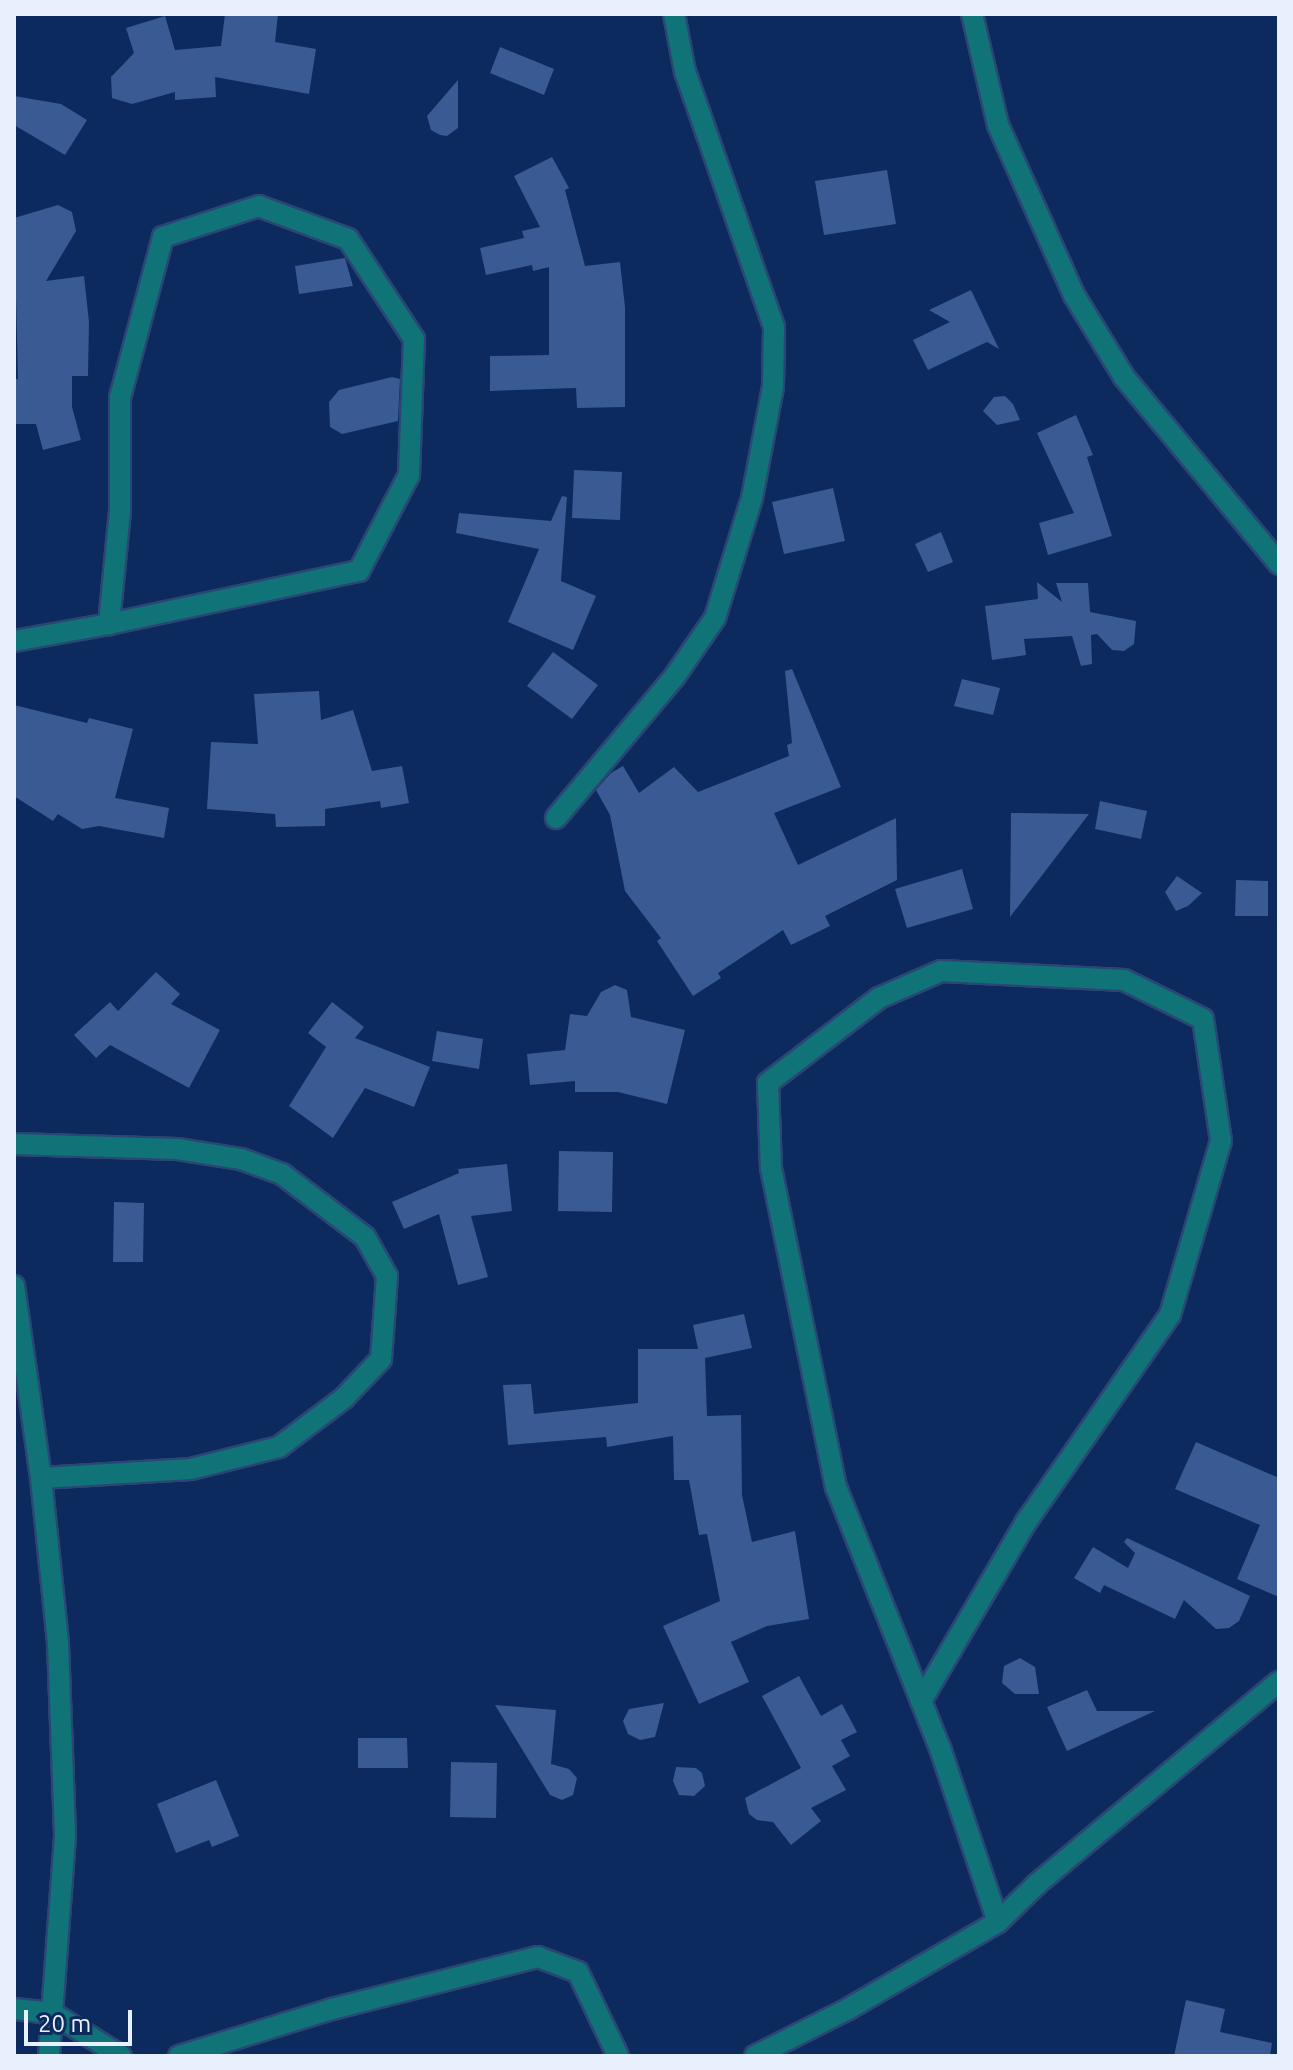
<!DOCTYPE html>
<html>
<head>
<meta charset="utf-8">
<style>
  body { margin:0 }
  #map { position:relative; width:1293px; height:2070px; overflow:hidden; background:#0c2a5e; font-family:Ubuntu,sans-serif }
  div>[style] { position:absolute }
  .building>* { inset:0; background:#395a92 }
  .roads { filter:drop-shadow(2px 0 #2b4674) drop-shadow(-2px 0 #2b4674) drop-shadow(0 2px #2b4674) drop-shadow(0 -2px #2b4674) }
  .minor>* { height:20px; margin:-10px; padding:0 10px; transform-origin:10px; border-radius:10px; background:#107378 }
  span { translate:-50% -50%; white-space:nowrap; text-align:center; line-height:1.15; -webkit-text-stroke:8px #0c2a5e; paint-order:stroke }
  .frame { position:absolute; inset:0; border:16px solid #e8f0fe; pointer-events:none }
  .scale { position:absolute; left:24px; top:2010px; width:108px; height:36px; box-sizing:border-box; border:4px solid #e8f0fe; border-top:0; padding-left:10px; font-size:24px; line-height:28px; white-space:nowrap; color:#e8f0fe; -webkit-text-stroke:6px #0c2a5e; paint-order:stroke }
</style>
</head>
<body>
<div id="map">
  <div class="building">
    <div style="clip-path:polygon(225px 14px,278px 14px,275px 42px,316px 49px,309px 94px,215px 77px,216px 97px,175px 100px,175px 92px,132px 104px,112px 98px,111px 77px,134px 53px,126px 28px,165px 16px,175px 50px,221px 46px)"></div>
    <div style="clip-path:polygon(500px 47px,554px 69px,544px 95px,490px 73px)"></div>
    <div style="clip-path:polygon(458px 80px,458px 128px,447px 136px,440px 135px,431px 130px,427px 116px)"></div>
    <div style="clip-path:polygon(14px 96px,61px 104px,87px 120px,65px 155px,14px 125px)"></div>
    <div style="clip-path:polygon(552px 157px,569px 188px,565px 190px,585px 266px,620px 262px,625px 307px,625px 407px,577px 408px,576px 388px,490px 391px,490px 356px,549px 355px,549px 267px,533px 271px,532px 265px,486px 275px,480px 248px,524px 238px,522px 231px,540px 227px,514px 176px)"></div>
    <div style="clip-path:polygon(887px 170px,896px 224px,824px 235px,815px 181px)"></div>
    <div style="clip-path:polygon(58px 205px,72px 212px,76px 231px,46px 281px,84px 276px,89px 322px,88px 376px,72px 376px,72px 407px,81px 440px,43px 450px,36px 424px,14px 424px,14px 379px,18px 379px,14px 218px)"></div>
    <div style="clip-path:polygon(345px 258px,353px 286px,299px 294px,295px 266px)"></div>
    <div style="clip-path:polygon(971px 290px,999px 349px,987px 342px,928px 370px,913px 340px,950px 322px,929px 310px)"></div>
    <div style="clip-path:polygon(392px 377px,400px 379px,398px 421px,342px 434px,330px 427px,329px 402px,339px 390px)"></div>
    <div style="clip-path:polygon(1005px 396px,1013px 404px,1020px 420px,997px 425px,983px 411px,994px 397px)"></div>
    <div style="clip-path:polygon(1076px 415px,1093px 455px,1087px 457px,1112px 536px,1048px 555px,1039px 523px,1074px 513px,1037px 433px)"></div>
    <div style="clip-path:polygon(574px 470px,622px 472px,620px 520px,572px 518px)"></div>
    <div style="clip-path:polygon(833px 488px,845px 541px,784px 554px,772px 502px)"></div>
    <div style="clip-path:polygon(562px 496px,567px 497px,561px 581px,596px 596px,573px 650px,508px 622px,539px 549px,456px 533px,459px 513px,551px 521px)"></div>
    <div style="clip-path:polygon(941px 532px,953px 562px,928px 572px,915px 544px)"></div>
    <div style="clip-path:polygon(1037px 582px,1062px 602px,1056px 583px,1088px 583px,1090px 612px,1136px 621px,1134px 644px,1124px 651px,1112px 650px,1097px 634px,1091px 635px,1092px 664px,1081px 666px,1072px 636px,1024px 639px,1026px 655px,992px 660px,985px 606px,1038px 599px)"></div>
    <div style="clip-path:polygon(553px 652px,598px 685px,572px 719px,527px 686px)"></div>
    <div style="clip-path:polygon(792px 669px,841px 787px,774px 813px,798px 865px,896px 818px,897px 880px,825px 916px,830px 926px,791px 945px,783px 930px,718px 973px,721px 978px,693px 996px,657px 941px,661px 938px,625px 891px,610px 815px,596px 790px,611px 773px,623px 766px,639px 793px,674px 767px,698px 792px,789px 756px,787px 745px,792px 743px,785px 671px)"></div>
    <div style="clip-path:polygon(962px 679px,1000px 688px,993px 715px,954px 706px)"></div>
    <div style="clip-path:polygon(319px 691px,321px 720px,353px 710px,372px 771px,402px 766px,409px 803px,381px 808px,380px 801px,325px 809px,325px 826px,276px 827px,275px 814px,207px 809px,211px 742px,258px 744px,254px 694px)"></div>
    <div style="clip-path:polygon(14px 705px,87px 723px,89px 718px,133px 729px,115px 798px,169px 808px,164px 838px,99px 826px,82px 829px,58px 814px,53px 821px,14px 796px)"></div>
    <div style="clip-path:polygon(1100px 801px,1147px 811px,1141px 839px,1095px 829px)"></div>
    <div style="clip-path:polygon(1011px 813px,1089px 814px,1010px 917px)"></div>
    <div style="clip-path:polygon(962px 869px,973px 909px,907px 928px,895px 889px)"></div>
    <div style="clip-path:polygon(1177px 876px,1202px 893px,1188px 906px,1176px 911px,1165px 892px)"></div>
    <div style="clip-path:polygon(1236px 880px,1268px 881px,1268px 916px,1235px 916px)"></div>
    <div style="clip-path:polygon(156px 972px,180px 994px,171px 1004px,220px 1030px,189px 1088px,110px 1045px,96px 1058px,74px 1035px,110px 1002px,118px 1011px)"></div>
    <div style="clip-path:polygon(615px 985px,627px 990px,631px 1017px,685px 1030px,667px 1104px,618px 1092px,575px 1092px,575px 1081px,530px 1085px,527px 1054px,565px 1050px,570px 1014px,587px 1016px,601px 992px)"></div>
    <div style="clip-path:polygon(332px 1002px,364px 1027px,355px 1038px,430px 1067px,414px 1107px,365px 1088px,333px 1138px,289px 1106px,326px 1047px,308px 1033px)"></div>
    <div style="clip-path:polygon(437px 1031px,483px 1039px,479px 1069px,432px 1061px)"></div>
    <div style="clip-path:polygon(559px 1151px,613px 1152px,612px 1212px,558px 1211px)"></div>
    <div style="clip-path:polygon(507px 1164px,512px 1211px,471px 1216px,488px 1277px,458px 1285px,439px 1214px,404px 1229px,392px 1202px,459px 1173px,458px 1169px)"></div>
    <div style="clip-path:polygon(114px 1202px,144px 1203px,143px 1262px,113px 1262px)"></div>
    <div style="clip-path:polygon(744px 1314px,752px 1348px,705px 1358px,707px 1416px,741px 1415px,742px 1495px,752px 1542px,795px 1531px,809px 1619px,767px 1626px,731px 1642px,749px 1682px,699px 1704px,663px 1626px,720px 1601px,707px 1534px,699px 1535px,689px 1480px,674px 1480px,673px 1436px,607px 1447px,606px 1437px,508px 1445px,503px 1385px,531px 1384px,534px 1414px,638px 1403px,638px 1349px,698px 1349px,693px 1325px)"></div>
    <div style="clip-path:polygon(1196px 1442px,1279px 1478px,1279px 1597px,1237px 1579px,1260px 1525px,1175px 1489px)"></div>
    <div style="clip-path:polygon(1127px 1538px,1250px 1596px,1239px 1621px,1229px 1628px,1216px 1629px,1184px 1600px,1175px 1619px,1104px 1585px,1100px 1593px,1074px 1578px,1093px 1547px,1128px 1568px,1135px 1553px,1124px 1542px)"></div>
    <div style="clip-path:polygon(1020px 1658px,1035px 1667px,1039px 1694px,1015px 1694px,1002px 1683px,1004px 1666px)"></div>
    <div style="clip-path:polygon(799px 1676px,821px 1716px,842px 1704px,857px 1732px,841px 1740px,850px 1756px,832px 1766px,846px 1790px,811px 1808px,821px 1821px,791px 1845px,773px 1822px,757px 1820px,749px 1814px,745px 1798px,801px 1768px,762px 1696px)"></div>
    <div style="clip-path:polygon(1087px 1690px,1097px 1711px,1155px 1711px,1067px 1751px,1047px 1707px)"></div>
    <div style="clip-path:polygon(664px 1703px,655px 1737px,640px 1740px,628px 1734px,623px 1721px,629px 1709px)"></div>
    <div style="clip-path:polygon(495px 1705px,556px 1710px,551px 1764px,569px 1769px,577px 1778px,573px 1795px,562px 1800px,550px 1795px)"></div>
    <div style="clip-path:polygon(358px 1738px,407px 1738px,408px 1768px,358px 1768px)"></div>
    <div style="clip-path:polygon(451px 1762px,497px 1763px,496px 1818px,450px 1817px)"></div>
    <div style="clip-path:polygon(676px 1767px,696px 1768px,702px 1773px,705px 1786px,694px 1796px,679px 1795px,673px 1781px)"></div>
    <div style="clip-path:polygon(216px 1780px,239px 1836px,212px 1847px,209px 1840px,176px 1853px,157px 1804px)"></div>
    <div style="clip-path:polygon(1186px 2000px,1225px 2009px,1220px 2032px,1272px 2043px,1270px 2056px,1174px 2056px)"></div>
  </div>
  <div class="roads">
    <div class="minor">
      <div style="left:972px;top:14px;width:114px;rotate:76.8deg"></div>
      <div style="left:998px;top:125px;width:186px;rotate:65.9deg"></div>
      <div style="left:1074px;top:295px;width:96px;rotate:58.6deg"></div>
      <div style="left:1124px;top:377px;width:243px;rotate:50.3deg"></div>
      <div style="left:14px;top:641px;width:97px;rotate:-10.1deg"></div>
      <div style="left:109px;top:624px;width:256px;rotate:-12deg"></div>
      <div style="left:359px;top:571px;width:108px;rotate:-62.5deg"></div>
      <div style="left:409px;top:475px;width:136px;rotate:-87.9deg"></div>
      <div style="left:414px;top:339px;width:120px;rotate:-123.4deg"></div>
      <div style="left:348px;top:239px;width:95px;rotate:-159.7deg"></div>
      <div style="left:259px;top:206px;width:101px;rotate:162.1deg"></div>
      <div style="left:163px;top:237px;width:166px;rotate:105deg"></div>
      <div style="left:120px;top:397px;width:114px;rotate:90deg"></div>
      <div style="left:120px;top:511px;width:114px;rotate:95.6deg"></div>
      <div style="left:556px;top:818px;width:185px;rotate:-50deg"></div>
      <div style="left:675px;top:676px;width:70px;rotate:-55.4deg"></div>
      <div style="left:715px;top:618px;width:126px;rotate:-72.9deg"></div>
      <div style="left:752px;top:498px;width:113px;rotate:-79.3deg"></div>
      <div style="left:773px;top:387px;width:60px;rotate:-89deg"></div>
      <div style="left:774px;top:327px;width:270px;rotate:-109.2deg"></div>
      <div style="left:685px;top:72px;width:59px;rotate:-100.7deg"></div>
      <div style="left:14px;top:1144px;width:163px;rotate:1.8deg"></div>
      <div style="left:177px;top:1149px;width:65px;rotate:8.9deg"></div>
      <div style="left:241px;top:1159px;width:44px;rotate:20.1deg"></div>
      <div style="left:282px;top:1174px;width:104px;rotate:37.2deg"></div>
      <div style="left:365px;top:1237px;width:45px;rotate:60.6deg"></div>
      <div style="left:387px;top:1276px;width:83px;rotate:94.1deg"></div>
      <div style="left:381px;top:1359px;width:54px;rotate:133.5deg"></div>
      <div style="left:344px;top:1398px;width:81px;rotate:143deg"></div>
      <div style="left:279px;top:1447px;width:91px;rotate:166deg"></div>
      <div style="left:191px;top:1469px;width:150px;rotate:176.6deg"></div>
      <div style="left:14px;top:1286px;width:194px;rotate:82deg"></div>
      <div style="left:41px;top:1478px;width:166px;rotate:84.1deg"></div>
      <div style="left:58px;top:1643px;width:194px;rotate:87.9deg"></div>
      <div style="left:65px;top:1837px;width:220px;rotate:94.2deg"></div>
      <div style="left:921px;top:1701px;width:208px;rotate:-59.6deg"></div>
      <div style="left:1026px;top:1522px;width:252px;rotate:-55.2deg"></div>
      <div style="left:1170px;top:1315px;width:181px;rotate:-73.7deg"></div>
      <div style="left:1221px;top:1141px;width:123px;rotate:-98.4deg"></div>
      <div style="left:1203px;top:1019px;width:88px;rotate:-153.7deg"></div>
      <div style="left:1124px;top:980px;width:183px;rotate:-177.2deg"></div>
      <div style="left:941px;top:971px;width:68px;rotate:156.5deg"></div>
      <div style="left:879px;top:998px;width:140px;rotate:142.6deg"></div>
      <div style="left:768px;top:1083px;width:85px;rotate:88deg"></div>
      <div style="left:771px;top:1168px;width:326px;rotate:78.5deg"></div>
      <div style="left:836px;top:1487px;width:281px;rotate:68.3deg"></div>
      <div style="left:940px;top:1748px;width:183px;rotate:71.6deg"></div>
      <div style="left:14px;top:2009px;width:38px;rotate:6deg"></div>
      <div style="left:52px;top:2013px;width:81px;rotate:31.9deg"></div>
      <div style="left:179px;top:2056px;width:160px;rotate:-17.1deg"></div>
      <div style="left:332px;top:2009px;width:212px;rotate:-14.2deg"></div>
      <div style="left:538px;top:1957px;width:43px;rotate:20.6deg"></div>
      <div style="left:578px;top:1972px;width:93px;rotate:64.5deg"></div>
      <div style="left:755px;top:2056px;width:104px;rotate:-26.8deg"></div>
      <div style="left:848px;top:2009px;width:173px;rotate:-30.1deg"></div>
      <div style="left:998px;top:1922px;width:54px;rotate:-44.3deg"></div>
      <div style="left:1037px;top:1884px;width:315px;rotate:-39.9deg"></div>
    </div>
  </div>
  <div class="frame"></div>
  <div class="scale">20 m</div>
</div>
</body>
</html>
